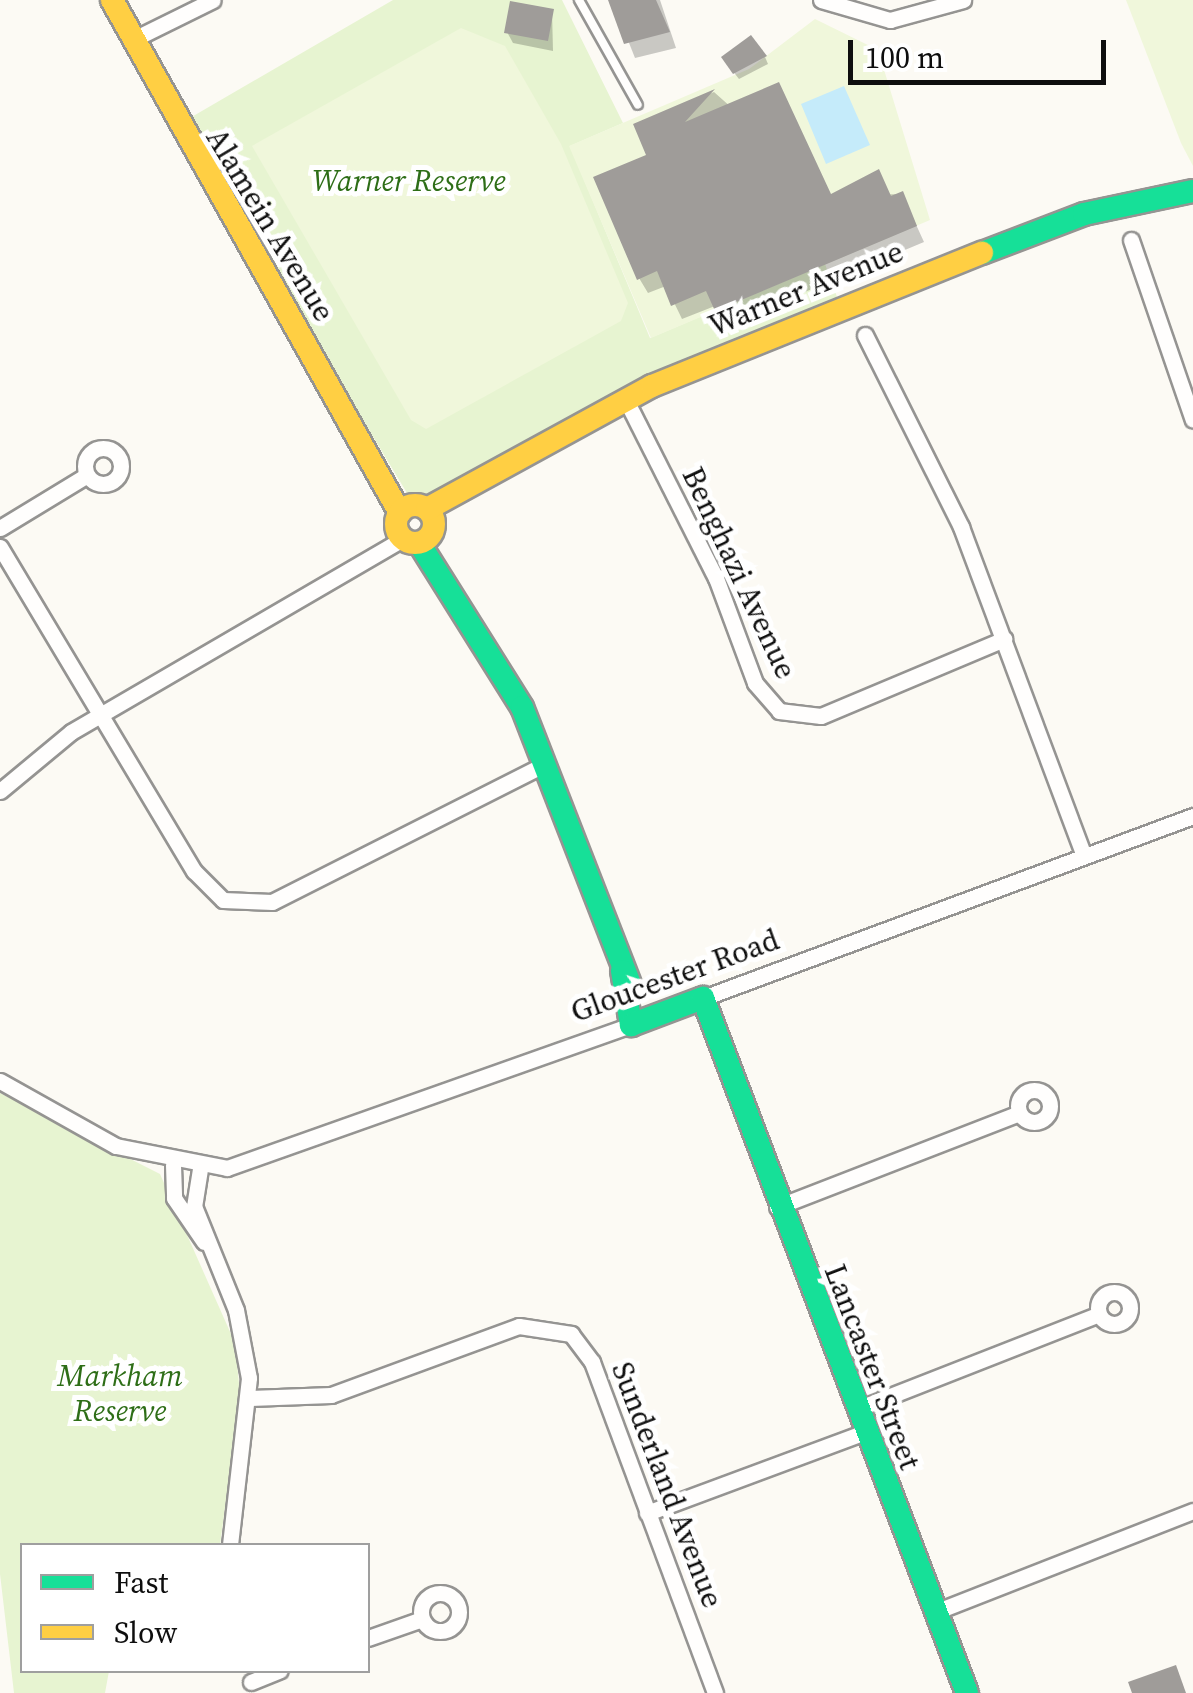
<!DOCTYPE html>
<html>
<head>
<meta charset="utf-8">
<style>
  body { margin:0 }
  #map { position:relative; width:1193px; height:1693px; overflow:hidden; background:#fcfaf4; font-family:"Source Serif 4",serif }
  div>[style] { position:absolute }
  .green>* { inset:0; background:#e7f4d1 }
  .pitch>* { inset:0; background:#f0f7db }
  .water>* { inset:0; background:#c5ebfa }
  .shadow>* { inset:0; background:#0003 }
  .building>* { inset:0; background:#9f9c99 }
  .roads { filter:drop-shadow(2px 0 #959492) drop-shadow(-2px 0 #959492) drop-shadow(0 2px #959492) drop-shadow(0 -2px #959492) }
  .lane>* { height:8px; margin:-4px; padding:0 4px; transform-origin:4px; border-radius:4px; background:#fffefd }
  .street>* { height:15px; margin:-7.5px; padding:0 7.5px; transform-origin:7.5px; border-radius:7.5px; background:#fffefd }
  .street>.ring { margin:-7.5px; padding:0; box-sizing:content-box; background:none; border:15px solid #fffefd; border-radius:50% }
  .fast>* { height:22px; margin:-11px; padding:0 11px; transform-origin:11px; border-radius:11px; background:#16e098 }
  .slow>* { height:22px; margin:-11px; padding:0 11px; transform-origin:11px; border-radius:11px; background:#ffcf43 }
  .slow>.ring { margin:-11px; padding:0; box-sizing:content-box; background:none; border:22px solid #ffcf43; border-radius:50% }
  span { translate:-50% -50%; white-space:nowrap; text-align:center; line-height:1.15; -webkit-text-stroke:10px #fff; paint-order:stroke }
  .park-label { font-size:30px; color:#2e6e17; font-style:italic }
  .street-label { font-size:30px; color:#0e0e0e }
  .legend { position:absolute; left:20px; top:1543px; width:350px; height:130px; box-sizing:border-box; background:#fff; border:2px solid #9f9f9f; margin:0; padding:12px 18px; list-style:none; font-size:30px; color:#0e0e0e }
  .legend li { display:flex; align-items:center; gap:20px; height:50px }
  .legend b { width:50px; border:2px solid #9f9f9f }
  .scale { position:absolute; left:848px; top:40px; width:258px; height:45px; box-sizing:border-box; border:5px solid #0e0e0e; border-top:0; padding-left:12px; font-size:30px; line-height:35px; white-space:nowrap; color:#0e0e0e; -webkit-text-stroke:8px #fff; paint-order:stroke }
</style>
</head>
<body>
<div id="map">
  <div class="green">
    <div style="clip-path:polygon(393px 0,562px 0,623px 123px,570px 146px,650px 338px,825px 264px,837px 297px,423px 501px,407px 493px,183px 122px)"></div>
    <div style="clip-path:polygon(0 1093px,160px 1174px,235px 1343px,240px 1394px,220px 1545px,22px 1546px,22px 1670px,109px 1671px,105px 1693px,14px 1693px,0 1574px)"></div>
  </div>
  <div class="pitch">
    <div style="clip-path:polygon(1126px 0,1193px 0,1193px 166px,1181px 143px)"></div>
    <div style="clip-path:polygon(815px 19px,878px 50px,930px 220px,651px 338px,569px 146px,749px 69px)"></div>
    <div style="clip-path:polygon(461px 28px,505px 46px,561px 144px,628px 303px,621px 321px,426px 429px,411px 420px,252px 146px)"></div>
  </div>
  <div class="water">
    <div style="clip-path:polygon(844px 86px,870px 145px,826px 164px,801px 104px)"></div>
  </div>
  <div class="shadow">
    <div style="clip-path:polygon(612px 0,660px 0,676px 48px,635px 58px)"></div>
    <div style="clip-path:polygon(552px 11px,553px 51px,513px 43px,507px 32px)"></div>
    <div style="clip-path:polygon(765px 57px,768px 64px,739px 79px,728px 65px)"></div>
    <div style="clip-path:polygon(714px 92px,831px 196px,902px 194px,924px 242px,726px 325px,715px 306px,682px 319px,666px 286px,648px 293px,639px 278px,649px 157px,636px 125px)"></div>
  </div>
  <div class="building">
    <div style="clip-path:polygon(608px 0,656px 0,670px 32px,624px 44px)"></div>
    <div style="clip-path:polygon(510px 1px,554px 9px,548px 41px,504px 33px)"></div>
    <div style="clip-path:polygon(751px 35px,767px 56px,733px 74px,721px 57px)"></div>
    <div style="clip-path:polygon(779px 82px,831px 194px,879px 169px,891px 196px,903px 191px,917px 226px,715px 311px,706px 291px,671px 306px,657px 271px,637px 280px,593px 177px,646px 155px,633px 124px,715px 89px,685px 122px)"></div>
    <div style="clip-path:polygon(1176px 1665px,1186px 1693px,1132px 1693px,1128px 1682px)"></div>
  </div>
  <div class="roads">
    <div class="lane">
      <div style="left:579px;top:0;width:120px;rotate:60.7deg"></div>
    </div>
    <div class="street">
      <div style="left:821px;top:0;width:72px;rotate:16.2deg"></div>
      <div style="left:890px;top:20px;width:76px;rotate:-15.3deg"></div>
      <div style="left:132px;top:40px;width:90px;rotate:-26.3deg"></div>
      <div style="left:1131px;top:240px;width:190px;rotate:71deg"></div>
      <div style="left:865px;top:335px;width:215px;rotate:63.4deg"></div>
      <div style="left:961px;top:527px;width:351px;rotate:69.5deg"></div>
      <div style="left:626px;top:400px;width:199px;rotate:63.2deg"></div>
      <div style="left:716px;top:578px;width:112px;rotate:69.6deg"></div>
      <div style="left:755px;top:683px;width:37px;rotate:49deg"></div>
      <div style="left:779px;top:711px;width:42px;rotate:6.8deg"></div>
      <div style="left:821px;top:716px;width:199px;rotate:-22.8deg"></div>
      <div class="ring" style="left:85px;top:448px;width:21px;height:21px"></div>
      <div style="left:0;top:528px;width:102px;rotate:-31.3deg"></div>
      <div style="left:0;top:547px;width:378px;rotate:59.1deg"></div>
      <div style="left:194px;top:871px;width:41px;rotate:45deg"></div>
      <div style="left:223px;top:900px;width:49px;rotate:2.3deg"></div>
      <div style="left:272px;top:902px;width:306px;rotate:-26.8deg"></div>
      <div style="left:0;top:791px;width:92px;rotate:-39.7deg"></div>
      <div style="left:71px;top:732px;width:384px;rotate:-30.2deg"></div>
      <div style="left:703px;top:998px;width:523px;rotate:-20.38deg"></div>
      <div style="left:0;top:1081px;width:133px;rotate:29.3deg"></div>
      <div style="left:116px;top:1146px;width:113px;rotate:11.2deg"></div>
      <div style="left:227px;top:1168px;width:429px;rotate:-19.5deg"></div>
      <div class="ring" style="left:1018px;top:1090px;width:17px;height:17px"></div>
      <div style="left:173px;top:1165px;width:33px;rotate:88deg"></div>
      <div style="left:174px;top:1198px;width:53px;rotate:55.7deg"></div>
      <div style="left:200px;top:1169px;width:37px;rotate:99deg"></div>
      <div style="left:194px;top:1206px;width:112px;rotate:68deg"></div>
      <div style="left:236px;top:1310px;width:69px;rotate:79.2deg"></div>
      <div style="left:249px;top:1378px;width:169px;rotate:96.5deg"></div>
      <div style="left:777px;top:1207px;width:260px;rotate:-21.2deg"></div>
      <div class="ring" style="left:1098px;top:1292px;width:17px;height:17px"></div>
      <div style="left:250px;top:1398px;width:81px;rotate:-2.1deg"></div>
      <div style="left:331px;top:1395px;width:200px;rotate:-20.2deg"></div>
      <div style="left:519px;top:1326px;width:53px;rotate:8.7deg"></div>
      <div style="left:571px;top:1334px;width:35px;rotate:53deg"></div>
      <div style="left:592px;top:1362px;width:353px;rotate:69.6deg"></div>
      <div style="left:857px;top:1409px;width:260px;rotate:-21.4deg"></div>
      <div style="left:647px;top:1513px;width:233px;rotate:-20.4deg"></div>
      <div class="ring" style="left:421px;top:1593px;width:23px;height:23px"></div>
      <div style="left:935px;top:1612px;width:277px;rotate:-21.4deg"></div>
      <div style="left:368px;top:1638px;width:57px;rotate:-19.4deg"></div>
      <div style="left:251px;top:1682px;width:31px;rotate:-22deg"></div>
    </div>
    <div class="fast">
      <div style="left:982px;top:253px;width:109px;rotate:-20.9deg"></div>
      <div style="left:1084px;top:214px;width:111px;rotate:-11.9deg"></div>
      <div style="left:419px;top:543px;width:194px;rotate:57.9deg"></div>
      <div style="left:522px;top:707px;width:297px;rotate:68.7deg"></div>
      <div style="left:622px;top:971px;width:55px;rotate:80.5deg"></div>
      <div style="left:631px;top:1025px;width:77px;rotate:-20.6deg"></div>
      <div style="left:703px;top:998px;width:743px;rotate:69.2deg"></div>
    </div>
    <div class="slow">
      <div style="left:112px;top:0;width:588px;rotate:60.69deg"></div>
      <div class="ring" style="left:396px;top:505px;width:16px;height:16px"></div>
      <div style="left:427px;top:509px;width:256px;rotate:-28.7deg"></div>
      <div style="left:652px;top:386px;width:356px;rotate:-22deg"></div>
    </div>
  </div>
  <div class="park-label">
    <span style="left:409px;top:181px">Warner Reserve</span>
    <span style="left:120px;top:1393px">Markham<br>Reserve</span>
  </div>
  <div class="street-label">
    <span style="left:270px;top:225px;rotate:59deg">Alamein Avenue</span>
    <span style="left:806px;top:289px;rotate:-22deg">Warner Avenue</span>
    <span style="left:739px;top:573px;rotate:65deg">Benghazi Avenue</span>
    <span style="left:675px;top:976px;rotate:-20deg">Gloucester Road</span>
    <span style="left:872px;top:1367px;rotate:69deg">Lancaster Street</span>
    <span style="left:667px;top:1485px;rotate:69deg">Sunderland Avenue</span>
  </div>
  <ul class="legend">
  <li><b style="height:12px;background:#16e098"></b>Fast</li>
  <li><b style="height:12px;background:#ffcf43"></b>Slow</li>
  </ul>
  <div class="scale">100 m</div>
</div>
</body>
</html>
